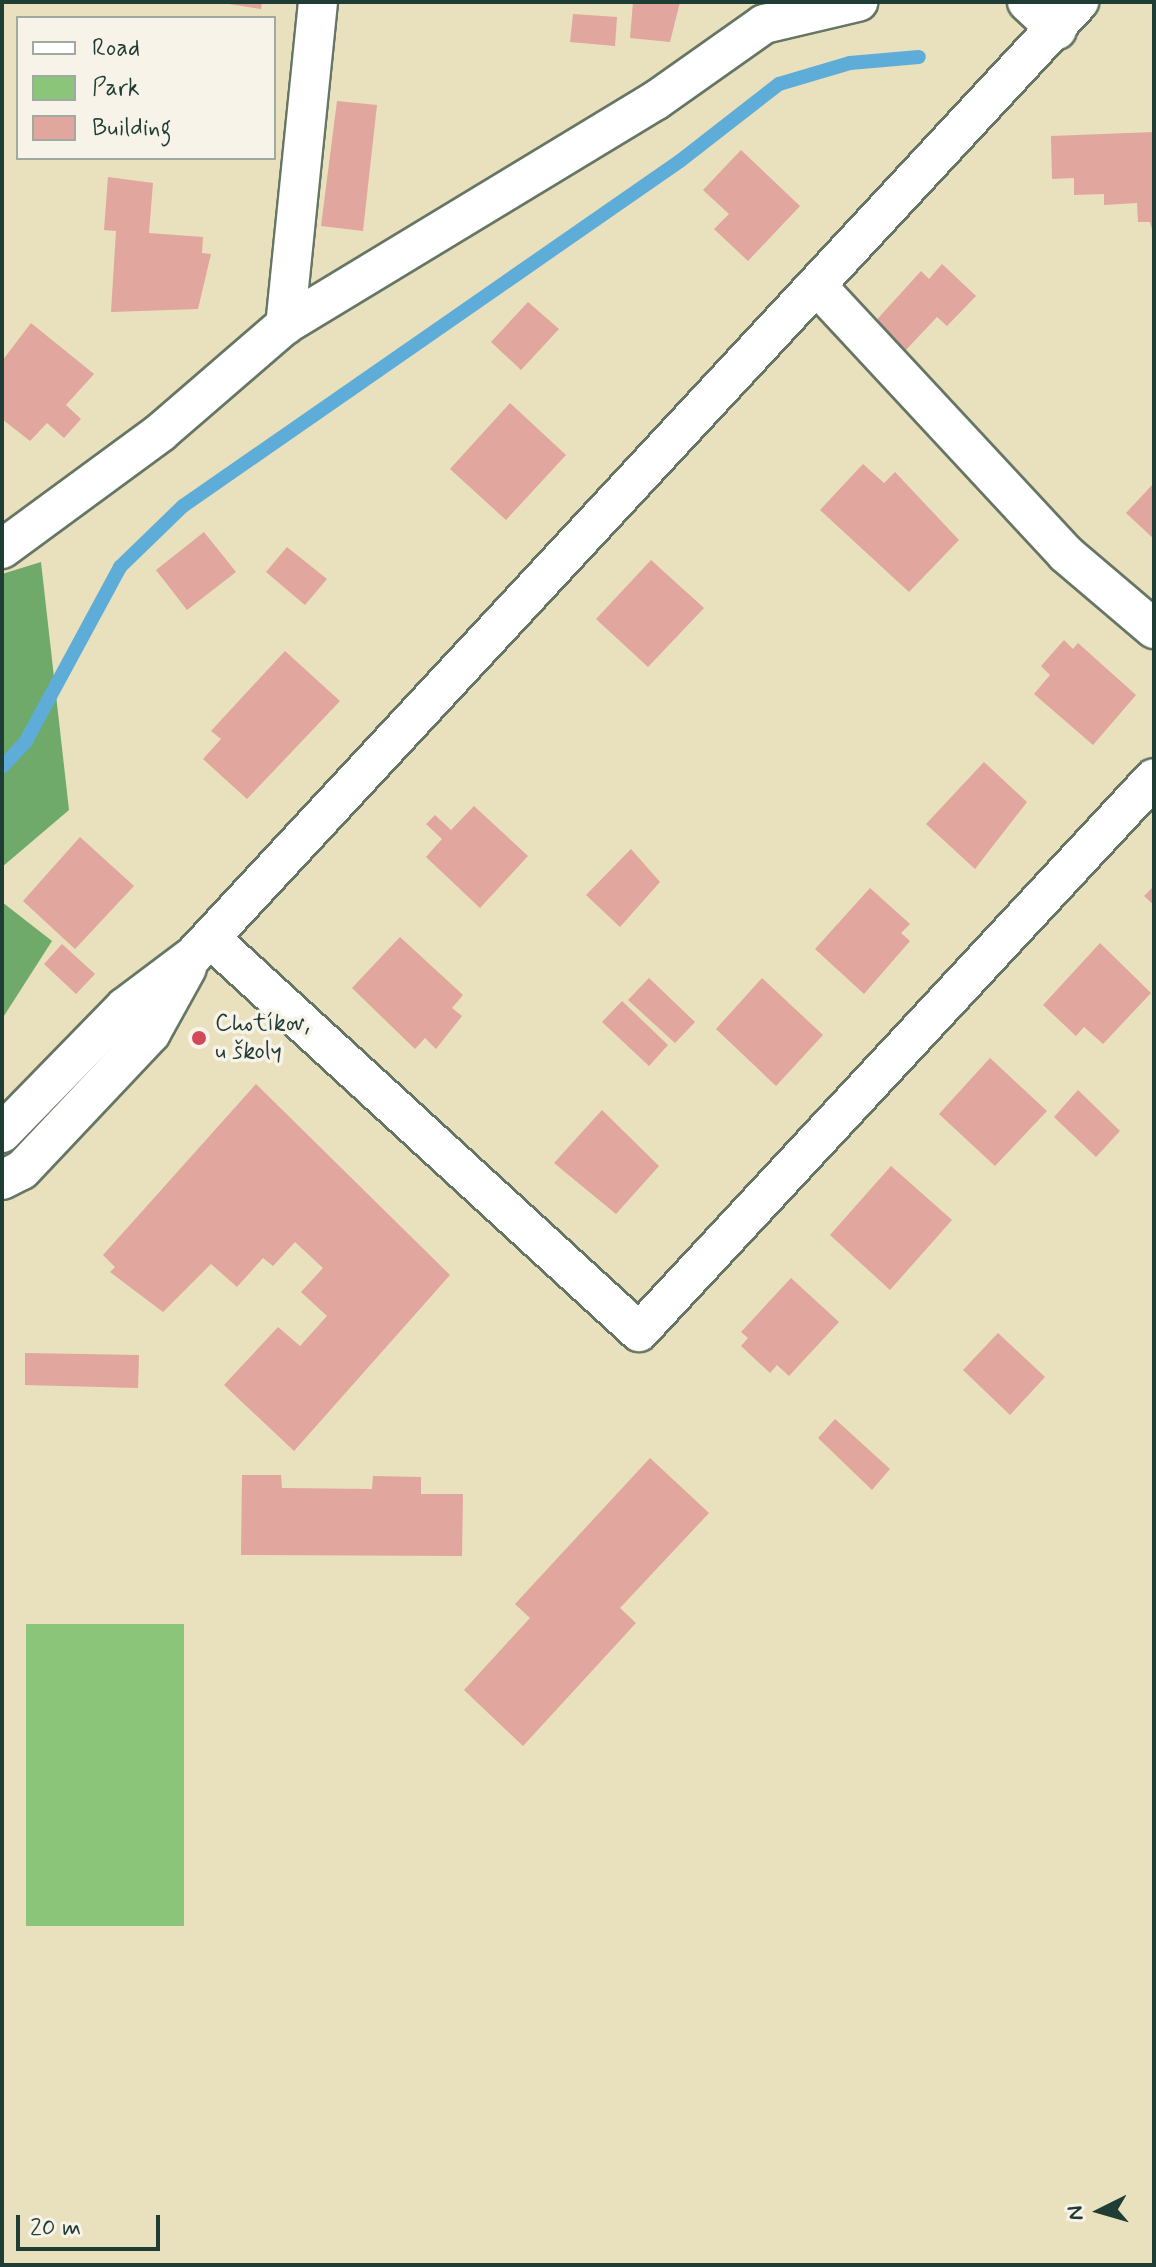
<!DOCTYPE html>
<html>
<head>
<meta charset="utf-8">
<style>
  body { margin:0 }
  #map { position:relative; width:1156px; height:2267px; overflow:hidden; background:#e9e0bd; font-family:Mynerve,sans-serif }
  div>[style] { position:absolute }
  .green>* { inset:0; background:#8ac57a }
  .forest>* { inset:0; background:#6faa6a }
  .stream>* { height:14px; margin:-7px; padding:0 7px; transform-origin:7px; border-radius:7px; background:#5eadd8 }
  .building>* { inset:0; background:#e1a69d }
  .roads { filter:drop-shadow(2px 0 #667664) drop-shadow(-2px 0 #667664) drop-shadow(0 2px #667664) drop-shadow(0 -2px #667664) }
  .minor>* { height:38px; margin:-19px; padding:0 19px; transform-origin:19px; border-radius:19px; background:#fff }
  .dots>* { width:22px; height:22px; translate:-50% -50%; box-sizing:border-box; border:4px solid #f7f3e8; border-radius:50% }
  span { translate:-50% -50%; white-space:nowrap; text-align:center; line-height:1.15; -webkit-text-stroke:7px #f7f3e8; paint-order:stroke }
  .poi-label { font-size:24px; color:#1f3d34 }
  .left { translate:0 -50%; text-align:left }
  .frame { position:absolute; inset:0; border:4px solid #1f3d34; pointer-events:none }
  .legend { position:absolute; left:16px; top:16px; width:260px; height:144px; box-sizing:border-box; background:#f7f3e8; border:2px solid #a1aaa0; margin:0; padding:10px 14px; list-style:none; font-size:24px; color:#1f3d34 }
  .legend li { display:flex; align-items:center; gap:16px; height:40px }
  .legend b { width:40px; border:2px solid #a1aaa0 }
  .north { position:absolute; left:1060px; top:2171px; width:80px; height:80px; -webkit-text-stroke:6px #f7f3e8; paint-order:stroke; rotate:265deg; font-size:22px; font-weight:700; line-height:32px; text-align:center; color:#1f3d34 }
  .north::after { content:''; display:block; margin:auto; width:28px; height:36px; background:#1f3d34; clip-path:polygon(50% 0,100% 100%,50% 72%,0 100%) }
  .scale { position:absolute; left:16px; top:2215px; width:144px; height:36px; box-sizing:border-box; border:4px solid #1f3d34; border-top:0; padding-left:10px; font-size:24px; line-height:28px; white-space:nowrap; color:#1f3d34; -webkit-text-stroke:6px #f7f3e8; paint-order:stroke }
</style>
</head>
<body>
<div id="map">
  <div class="green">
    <div style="clip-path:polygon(26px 1624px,184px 1624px,184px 1926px,26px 1926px)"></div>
  </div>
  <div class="forest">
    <div style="clip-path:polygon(41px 562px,69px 810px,2px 867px,2px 574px)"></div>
    <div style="clip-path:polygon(2px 902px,52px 941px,2px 1019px)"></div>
  </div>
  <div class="stream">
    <div style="left:2px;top:767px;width:35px;rotate:-47deg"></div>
    <div style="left:26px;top:741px;width:198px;rotate:-61.6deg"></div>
    <div style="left:120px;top:567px;width:88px;rotate:-44.1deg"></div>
    <div style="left:183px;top:506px;width:605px;rotate:-34.77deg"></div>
    <div style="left:680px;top:161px;width:125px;rotate:-37.9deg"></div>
    <div style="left:779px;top:84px;width:74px;rotate:-16.5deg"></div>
    <div style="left:850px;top:63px;width:69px;rotate:-5deg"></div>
  </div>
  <div class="building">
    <div style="clip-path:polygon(216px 2px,262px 2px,261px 9px)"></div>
    <div style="clip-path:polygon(633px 2px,680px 2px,670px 42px,630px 38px)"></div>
    <div style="clip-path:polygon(573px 14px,617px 17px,615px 46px,570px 42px)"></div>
    <div style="clip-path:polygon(337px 101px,377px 105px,363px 231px,321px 226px)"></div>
    <div style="clip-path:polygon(1154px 132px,1154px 236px,1150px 222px,1138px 222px,1137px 203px,1104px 205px,1104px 194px,1074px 195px,1074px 178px,1052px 179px,1051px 136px)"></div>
    <div style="clip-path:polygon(741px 150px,800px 206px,748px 261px,714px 229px,729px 214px,703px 190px)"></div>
    <div style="clip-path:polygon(108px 177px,153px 183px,149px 233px,203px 237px,202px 253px,211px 254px,198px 309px,111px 312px,116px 231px,104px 230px)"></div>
    <div style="clip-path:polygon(942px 264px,976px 296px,947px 326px,937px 317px,903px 353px,872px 325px,921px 271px,929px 279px)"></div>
    <div style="clip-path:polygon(528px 302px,559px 329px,521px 370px,491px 342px)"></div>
    <div style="clip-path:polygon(31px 323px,94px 374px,66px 405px,81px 419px,64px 438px,47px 423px,30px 441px,2px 419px,2px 361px)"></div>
    <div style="clip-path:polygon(510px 403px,566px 455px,506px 520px,450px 469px)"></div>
    <div style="clip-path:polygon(863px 464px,884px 483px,895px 472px,959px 540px,909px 592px,820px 510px)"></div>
    <div style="clip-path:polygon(1154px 483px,1154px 539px,1126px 513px)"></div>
    <div style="clip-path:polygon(204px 532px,236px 572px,187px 610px,156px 570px)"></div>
    <div style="clip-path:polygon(287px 547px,327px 579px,305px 605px,266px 572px)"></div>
    <div style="clip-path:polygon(651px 560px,704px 608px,648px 667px,596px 619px)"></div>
    <div style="clip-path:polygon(1064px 640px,1073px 649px,1078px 643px,1136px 695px,1093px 745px,1034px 694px,1050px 675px,1041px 666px)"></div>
    <div style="clip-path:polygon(285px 651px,340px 701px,247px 799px,203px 759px,221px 739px,211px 731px)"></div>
    <div style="clip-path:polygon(984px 762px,1027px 802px,975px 869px,926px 824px)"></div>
    <div style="clip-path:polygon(474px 806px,528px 856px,480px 908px,426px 857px,442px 839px,426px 824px,435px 815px,451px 830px)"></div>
    <div style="clip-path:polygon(80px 837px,134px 886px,75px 949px,23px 901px)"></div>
    <div style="clip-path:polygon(631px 849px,660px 882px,620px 927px,586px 895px)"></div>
    <div style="clip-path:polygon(1154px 886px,1154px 905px,1144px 896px)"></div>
    <div style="clip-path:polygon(870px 888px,910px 924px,901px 933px,910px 941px,864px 994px,815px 949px)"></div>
    <div style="clip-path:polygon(400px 937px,463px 995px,452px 1008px,462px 1016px,436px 1049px,425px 1038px,415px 1049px,352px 988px)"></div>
    <div style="clip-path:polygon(1100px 943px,1151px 993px,1103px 1044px,1084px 1027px,1076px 1036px,1043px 1005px)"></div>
    <div style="clip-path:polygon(62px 944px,95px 974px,76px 994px,44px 964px)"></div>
    <div style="clip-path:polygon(649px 978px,695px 1022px,675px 1043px,628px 1000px)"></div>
    <div style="clip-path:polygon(762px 978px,823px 1035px,776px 1086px,716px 1029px)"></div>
    <div style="clip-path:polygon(622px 1001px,668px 1045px,649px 1066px,602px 1022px)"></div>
    <div style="clip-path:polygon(990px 1058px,1047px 1111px,995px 1166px,939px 1114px)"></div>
    <div style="clip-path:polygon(256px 1084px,450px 1275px,294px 1451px,224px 1385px,278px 1327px,300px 1346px,327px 1316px,301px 1292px,323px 1268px,295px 1242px,273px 1266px,263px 1258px,237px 1287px,211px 1264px,163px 1312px,110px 1272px,115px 1267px,103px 1255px)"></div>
    <div style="clip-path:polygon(1078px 1090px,1120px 1131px,1096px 1157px,1054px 1117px)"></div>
    <div style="clip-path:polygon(602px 1110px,659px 1166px,616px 1214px,554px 1163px)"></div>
    <div style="clip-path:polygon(891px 1166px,952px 1220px,890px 1290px,830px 1235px)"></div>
    <div style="clip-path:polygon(791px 1278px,839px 1322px,789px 1376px,777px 1365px,770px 1373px,741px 1346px,748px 1338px,741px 1332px)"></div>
    <div style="clip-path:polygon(998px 1333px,1045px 1377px,1010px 1415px,963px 1370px)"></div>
    <div style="clip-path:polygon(25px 1353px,139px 1355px,138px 1388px,25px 1385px)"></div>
    <div style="clip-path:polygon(835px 1419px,890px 1469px,872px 1490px,818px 1438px)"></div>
    <div style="clip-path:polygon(650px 1458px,709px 1513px,620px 1608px,636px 1623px,523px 1746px,464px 1690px,530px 1618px,515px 1604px)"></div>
    <div style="clip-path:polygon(242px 1475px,281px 1475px,282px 1488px,372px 1489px,373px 1476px,421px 1477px,421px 1494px,463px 1494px,462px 1556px,241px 1555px)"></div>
  </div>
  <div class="roads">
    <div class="minor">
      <div style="left:318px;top:2px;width:325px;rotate:95.8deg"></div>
      <div style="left:285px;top:325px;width:433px;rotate:-31.2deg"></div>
      <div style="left:655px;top:101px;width:133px;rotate:-35.2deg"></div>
      <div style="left:764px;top:24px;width:97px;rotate:-13.2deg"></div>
      <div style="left:1027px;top:2px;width:41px;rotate:43deg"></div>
      <div style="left:818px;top:287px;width:364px;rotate:47.1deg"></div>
      <div style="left:1066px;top:554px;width:116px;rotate:40.4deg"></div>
      <div style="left:2px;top:549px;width:197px;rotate:-36.3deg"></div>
      <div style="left:161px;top:432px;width:164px;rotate:-40.8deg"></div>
      <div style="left:210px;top:938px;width:582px;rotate:42.56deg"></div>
      <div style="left:639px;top:1332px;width:756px;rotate:-47.09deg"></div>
      <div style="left:2px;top:1133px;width:176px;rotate:-45.7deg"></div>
      <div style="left:125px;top:1007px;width:86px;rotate:-37deg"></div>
      <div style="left:194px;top:955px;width:1301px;rotate:-47.12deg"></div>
      <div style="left:2px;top:1180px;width:22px;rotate:-27deg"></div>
      <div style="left:22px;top:1170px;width:188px;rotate:-46.7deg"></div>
      <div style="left:151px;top:1033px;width:74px;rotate:-61deg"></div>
    </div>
  </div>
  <div class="dots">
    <div style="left:199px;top:1038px;background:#d1495b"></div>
  </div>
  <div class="poi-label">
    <span class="left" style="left:215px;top:1038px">Chotíkov,<br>u školy</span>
  </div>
  <div class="frame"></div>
  <ul class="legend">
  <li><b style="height:10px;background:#fff"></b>Road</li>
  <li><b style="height:22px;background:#8ac57a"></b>Park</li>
  <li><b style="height:22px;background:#e1a69d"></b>Building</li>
  </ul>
  <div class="north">N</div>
  <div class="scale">20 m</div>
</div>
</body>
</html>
